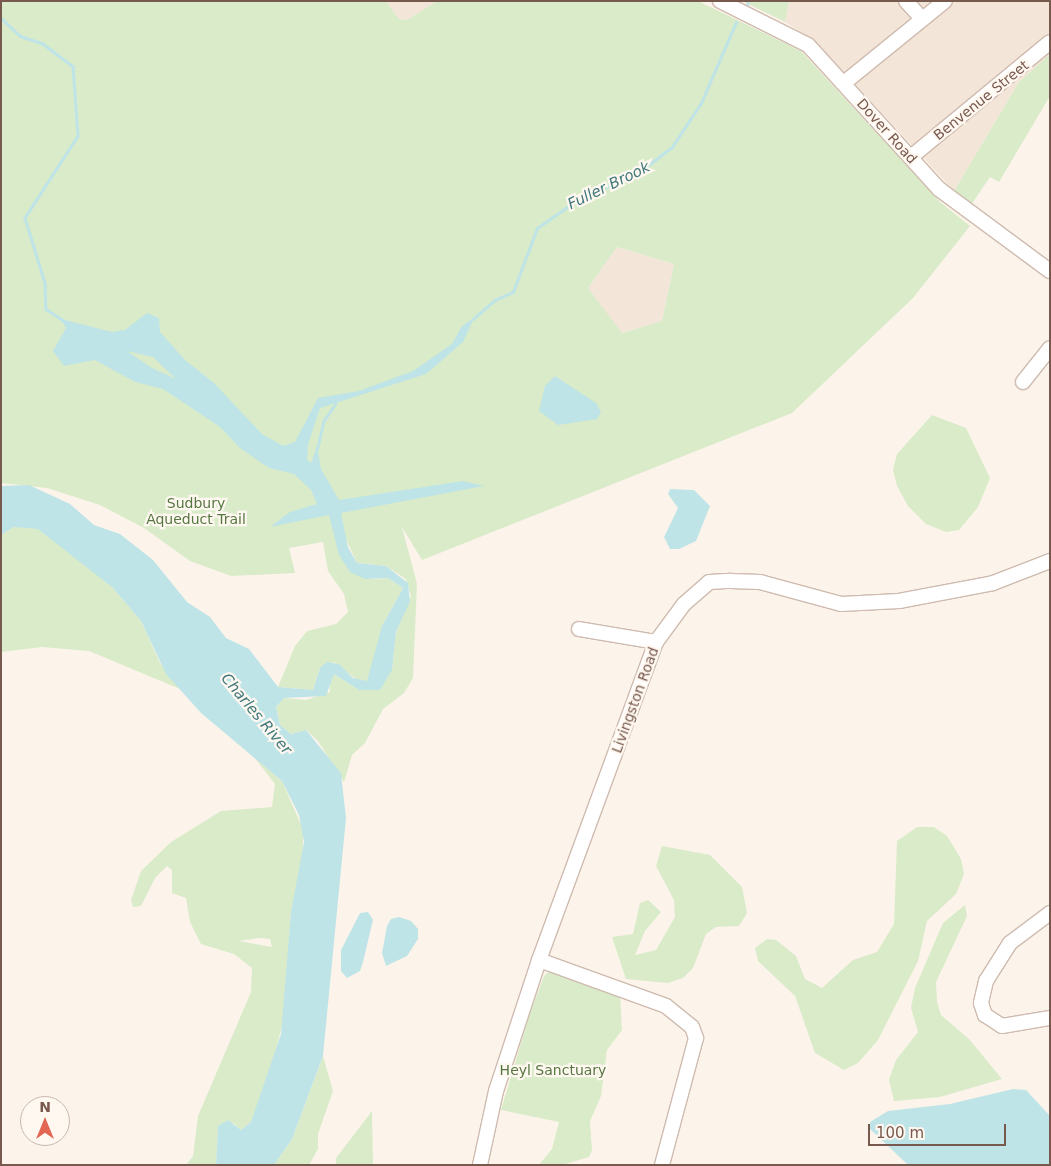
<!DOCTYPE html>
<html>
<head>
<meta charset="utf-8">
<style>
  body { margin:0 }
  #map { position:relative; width:1051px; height:1166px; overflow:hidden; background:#fcf4eb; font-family:"DejaVu Sans",sans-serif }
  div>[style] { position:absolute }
  .residential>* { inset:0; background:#f4e5d9 }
  .green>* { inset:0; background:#d9ebc8 }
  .water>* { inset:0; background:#bfe4e7 }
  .stream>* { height:2.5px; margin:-1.25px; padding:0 1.25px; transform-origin:1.25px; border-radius:1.25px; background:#bfe4e7 }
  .roads { filter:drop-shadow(1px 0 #cfbbaf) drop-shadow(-1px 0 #cfbbaf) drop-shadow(0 1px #cfbbaf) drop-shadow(0 -1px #cfbbaf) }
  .minor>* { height:14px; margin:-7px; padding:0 7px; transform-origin:7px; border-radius:7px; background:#fff }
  span { translate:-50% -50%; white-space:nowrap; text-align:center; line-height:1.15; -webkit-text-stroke:4.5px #fff8f1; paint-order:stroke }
  .street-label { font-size:14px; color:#78594d }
  .park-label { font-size:14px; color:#577742 }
  .water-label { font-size:15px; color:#40787c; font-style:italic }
  .frame { position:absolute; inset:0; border:2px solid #78594d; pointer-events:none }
  .north { position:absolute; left:20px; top:1096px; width:50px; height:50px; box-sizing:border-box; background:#fff8f1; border:1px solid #c9b8af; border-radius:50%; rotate:0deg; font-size:14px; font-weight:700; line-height:20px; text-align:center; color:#78594d }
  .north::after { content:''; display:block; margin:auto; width:18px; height:22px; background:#e36653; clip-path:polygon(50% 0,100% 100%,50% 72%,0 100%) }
  .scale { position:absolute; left:868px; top:1124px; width:138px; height:22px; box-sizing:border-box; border:2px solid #78594d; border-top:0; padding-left:6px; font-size:15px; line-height:18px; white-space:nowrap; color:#78594d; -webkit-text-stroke:4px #fff8f1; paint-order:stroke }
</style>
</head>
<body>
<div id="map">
  <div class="residential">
    <div style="clip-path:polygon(386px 1px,437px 1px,407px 20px,399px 19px)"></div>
    <div style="clip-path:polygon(789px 1px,1050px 1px,1050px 54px,1019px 82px,954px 191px,817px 43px,785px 22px)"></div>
    <div style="clip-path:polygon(617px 247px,674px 264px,662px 321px,621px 333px,588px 288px)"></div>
  </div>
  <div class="green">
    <div style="clip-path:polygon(evenodd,1px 1px,386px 1px,399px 19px,407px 20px,437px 1px,698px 1px,801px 51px,940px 202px,970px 226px,913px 298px,792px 413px,422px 560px,402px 527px,417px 584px,413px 678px,404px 693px,383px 709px,365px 743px,352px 755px,344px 782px,318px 741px,306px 730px,291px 734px,280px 725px,276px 707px,284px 698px,306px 700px,330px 692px,329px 678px,334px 674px,359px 690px,392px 670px,396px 632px,411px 596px,406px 579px,386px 566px,357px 563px,345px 537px,336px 539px,350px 572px,372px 579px,388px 578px,403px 588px,382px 626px,374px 666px,367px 681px,361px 683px,334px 662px,320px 668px,313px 690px,278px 687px,295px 646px,307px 631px,336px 624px,348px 612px,344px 594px,328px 571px,323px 542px,289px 548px,295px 573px,231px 576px,190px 561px,144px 528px,100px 505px,47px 488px,1px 483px,1px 1px,617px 247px,674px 264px,662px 321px,622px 333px,588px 288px,617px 247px)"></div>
    <div style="clip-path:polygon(742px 1px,789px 1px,785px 22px)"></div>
    <div style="clip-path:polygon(1050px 54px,1050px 96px,999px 182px,990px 177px,971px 205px,954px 191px,1019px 82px)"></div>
    <div style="clip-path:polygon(932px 415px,966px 428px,990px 478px,978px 507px,959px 530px,946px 532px,926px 524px,908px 506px,897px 486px,893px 470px,897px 454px)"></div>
    <div style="clip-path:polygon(30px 526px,47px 533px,113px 588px,141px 621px,160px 663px,180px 689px,89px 651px,42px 647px,1px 652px,1px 535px,14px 527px)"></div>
    <div style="clip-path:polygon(evenodd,254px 757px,282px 781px,303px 829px,303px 861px,291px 912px,284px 1017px,271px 1071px,251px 1122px,241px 1130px,233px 1123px,218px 1126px,216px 1165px,186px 1165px,193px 1156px,198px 1116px,251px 992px,252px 968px,234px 954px,201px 944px,190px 922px,186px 898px,172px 893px,172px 870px,167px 866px,155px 878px,141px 906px,133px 907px,131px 900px,141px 871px,171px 842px,221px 811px,272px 807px,275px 784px,254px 757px,260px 938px,270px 939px,272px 947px,239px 941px,260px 938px)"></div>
    <div style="clip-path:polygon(917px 827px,934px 827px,947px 836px,961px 859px,964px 874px,956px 894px,927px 921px,918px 961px,878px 1040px,858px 1063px,844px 1070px,815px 1053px,795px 996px,758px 961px,755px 948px,767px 939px,776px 940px,796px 956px,805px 979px,822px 988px,853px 960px,877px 952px,894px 924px,897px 841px)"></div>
    <div style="clip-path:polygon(662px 846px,710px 855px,742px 887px,747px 913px,739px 926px,716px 927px,706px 934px,693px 968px,683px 978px,668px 983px,626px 979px,612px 937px,633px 934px,640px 903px,648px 900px,661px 912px,645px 931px,635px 955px,656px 950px,675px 917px,674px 900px,656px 866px)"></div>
    <div style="clip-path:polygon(965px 905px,967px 916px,936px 982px,937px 1002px,941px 1015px,969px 1039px,1002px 1079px,940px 1097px,894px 1101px,889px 1080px,896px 1060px,918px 1032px,911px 1008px,915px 988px,943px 923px)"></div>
    <div style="clip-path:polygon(550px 971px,620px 995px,622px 1030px,607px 1050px,601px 1096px,590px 1121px,592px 1150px,589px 1157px,562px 1165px,539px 1165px,552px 1149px,559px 1122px,501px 1110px,529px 1016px,544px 976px)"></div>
    <div style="clip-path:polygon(323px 1056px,333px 1091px,318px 1134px,318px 1149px,309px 1165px,274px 1165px,292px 1139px)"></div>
    <div style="clip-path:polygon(372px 1111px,373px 1165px,336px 1165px,336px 1158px)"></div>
  </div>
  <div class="water">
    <div style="clip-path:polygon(evenodd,147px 313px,159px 318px,160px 332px,185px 360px,214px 383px,262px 434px,283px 446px,295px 442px,318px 398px,359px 391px,413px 371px,452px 344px,462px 326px,474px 318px,463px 342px,426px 374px,320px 408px,308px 445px,307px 459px,311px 463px,317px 446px,321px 469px,339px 500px,463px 481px,484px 486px,341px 513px,348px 547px,357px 563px,386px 566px,408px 583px,410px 601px,396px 632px,392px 670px,380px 690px,359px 690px,334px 674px,326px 696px,284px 698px,276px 707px,280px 725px,291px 734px,306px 730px,341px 773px,346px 818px,323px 1056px,292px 1139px,274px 1165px,216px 1165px,218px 1126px,228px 1120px,241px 1130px,251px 1122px,281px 1034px,291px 912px,304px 842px,299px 815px,282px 781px,201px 713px,166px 674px,141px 621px,113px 588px,38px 529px,14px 527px,1px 535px,1px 486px,29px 485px,70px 504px,94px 525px,120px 534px,153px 560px,187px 602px,210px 617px,226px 638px,249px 649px,278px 687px,313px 690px,320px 668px,327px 662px,339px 664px,353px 678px,367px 681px,382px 626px,403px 588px,388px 578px,365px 579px,350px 572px,339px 555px,329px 515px,270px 527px,290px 512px,317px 504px,311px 490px,294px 474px,269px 468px,240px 448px,220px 427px,163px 389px,135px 382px,95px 360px,64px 366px,53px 351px,66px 328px,61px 319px,112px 332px,125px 330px,147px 313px,127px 351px,153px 357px,176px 379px,152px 368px,127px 351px)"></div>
    <div style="clip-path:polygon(555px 376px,596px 403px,601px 412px,597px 419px,558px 425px,539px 411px,545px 386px)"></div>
    <div style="clip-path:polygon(670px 489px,694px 490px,710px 506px,696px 541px,679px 549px,670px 549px,664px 537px,678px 508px,668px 494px)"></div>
    <div style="clip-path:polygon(368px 912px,373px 920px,363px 962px,360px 971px,347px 978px,341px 971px,341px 950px,360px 913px)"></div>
    <div style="clip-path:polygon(399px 917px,411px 921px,418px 929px,418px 939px,407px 956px,386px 966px,382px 953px,387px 926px,391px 919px)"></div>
    <div style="clip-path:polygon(1013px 1089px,1026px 1090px,1050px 1116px,1050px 1165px,908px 1165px,870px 1129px,870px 1122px,888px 1111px,950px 1104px)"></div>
  </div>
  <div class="stream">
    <div style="left:747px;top:5px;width:4px;rotate:-76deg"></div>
    <div style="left:1px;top:18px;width:26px;rotate:43deg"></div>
    <div style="left:20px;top:36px;width:23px;rotate:18deg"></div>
    <div style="left:42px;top:43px;width:39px;rotate:37deg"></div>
    <div style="left:73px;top:66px;width:70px;rotate:85.9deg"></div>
    <div style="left:78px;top:136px;width:98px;rotate:122.9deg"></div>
    <div style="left:25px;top:218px;width:68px;rotate:72.9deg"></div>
    <div style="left:45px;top:283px;width:26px;rotate:88deg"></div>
    <div style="left:46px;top:309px;width:20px;rotate:33deg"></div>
    <div style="left:473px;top:319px;width:29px;rotate:-41deg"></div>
    <div style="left:495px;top:300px;width:20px;rotate:-24deg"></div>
    <div style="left:513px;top:292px;width:68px;rotate:-69.4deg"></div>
    <div style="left:537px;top:228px;width:60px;rotate:-34.8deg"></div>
    <div style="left:586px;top:194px;width:50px;rotate:-19.9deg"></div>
    <div style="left:633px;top:177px;width:49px;rotate:-37.6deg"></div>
    <div style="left:672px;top:147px;width:53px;rotate:-56.6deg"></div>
    <div style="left:701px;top:103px;width:88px;rotate:-66.6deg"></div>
    <div style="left:317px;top:449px;width:28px;rotate:-77deg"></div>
    <div style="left:323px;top:422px;width:22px;rotate:-56deg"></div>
  </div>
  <div class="roads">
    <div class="minor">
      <div style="left:720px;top:1px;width:98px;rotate:26.6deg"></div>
      <div style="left:808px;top:45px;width:195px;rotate:47.7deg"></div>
      <div style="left:939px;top:189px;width:138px;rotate:36.5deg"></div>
      <div style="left:906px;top:1px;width:24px;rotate:48deg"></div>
      <div style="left:844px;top:83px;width:130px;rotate:-39.1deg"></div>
      <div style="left:911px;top:157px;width:180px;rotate:-39.6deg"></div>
      <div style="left:1023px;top:382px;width:43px;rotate:-51.5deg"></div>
      <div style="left:579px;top:629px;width:78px;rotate:9.6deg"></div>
      <div style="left:1050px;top:913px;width:50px;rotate:143.1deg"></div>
      <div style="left:1010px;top:943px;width:45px;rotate:122.3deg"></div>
      <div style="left:986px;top:981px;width:23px;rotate:103deg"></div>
      <div style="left:981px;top:1003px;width:13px;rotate:72deg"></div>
      <div style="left:985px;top:1015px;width:20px;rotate:33deg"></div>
      <div style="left:1002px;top:1026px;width:49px;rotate:-9.5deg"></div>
      <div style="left:539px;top:960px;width:135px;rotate:19.9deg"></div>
      <div style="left:666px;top:1006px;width:33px;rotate:39deg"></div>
      <div style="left:692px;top:1027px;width:12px;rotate:70deg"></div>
      <div style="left:696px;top:1038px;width:131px;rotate:105deg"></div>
      <div style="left:480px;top:1165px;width:76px;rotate:-77.8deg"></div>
      <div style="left:496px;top:1091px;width:138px;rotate:-71.8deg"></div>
      <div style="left:539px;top:960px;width:339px;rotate:-69.8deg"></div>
      <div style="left:656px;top:642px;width:47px;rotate:-53.6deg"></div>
      <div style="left:684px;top:604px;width:33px;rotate:-41deg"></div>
      <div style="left:709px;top:582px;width:22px;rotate:-3deg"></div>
      <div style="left:731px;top:581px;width:29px;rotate:2deg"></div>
      <div style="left:760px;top:582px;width:84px;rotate:15.2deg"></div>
      <div style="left:841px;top:604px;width:58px;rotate:-3deg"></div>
      <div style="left:899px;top:601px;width:96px;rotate:-10.8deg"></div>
      <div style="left:993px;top:583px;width:61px;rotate:-21.1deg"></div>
    </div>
  </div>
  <div class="street-label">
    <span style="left:981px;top:100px;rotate:-39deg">Benvenue Street</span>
    <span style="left:887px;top:131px;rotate:48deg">Dover Road</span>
    <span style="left:635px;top:700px;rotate:-70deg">Livingston Road</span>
  </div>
  <div class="park-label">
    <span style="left:196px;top:511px">Sudbury<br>Aqueduct Trail</span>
    <span style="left:553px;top:1070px">Heyl Sanctuary</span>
  </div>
  <div class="water-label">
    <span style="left:609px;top:186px;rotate:-26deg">Fuller Brook</span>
    <span style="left:256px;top:714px;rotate:50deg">Charles River</span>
  </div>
  <div class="frame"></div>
  <div class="north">N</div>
  <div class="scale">100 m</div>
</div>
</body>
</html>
